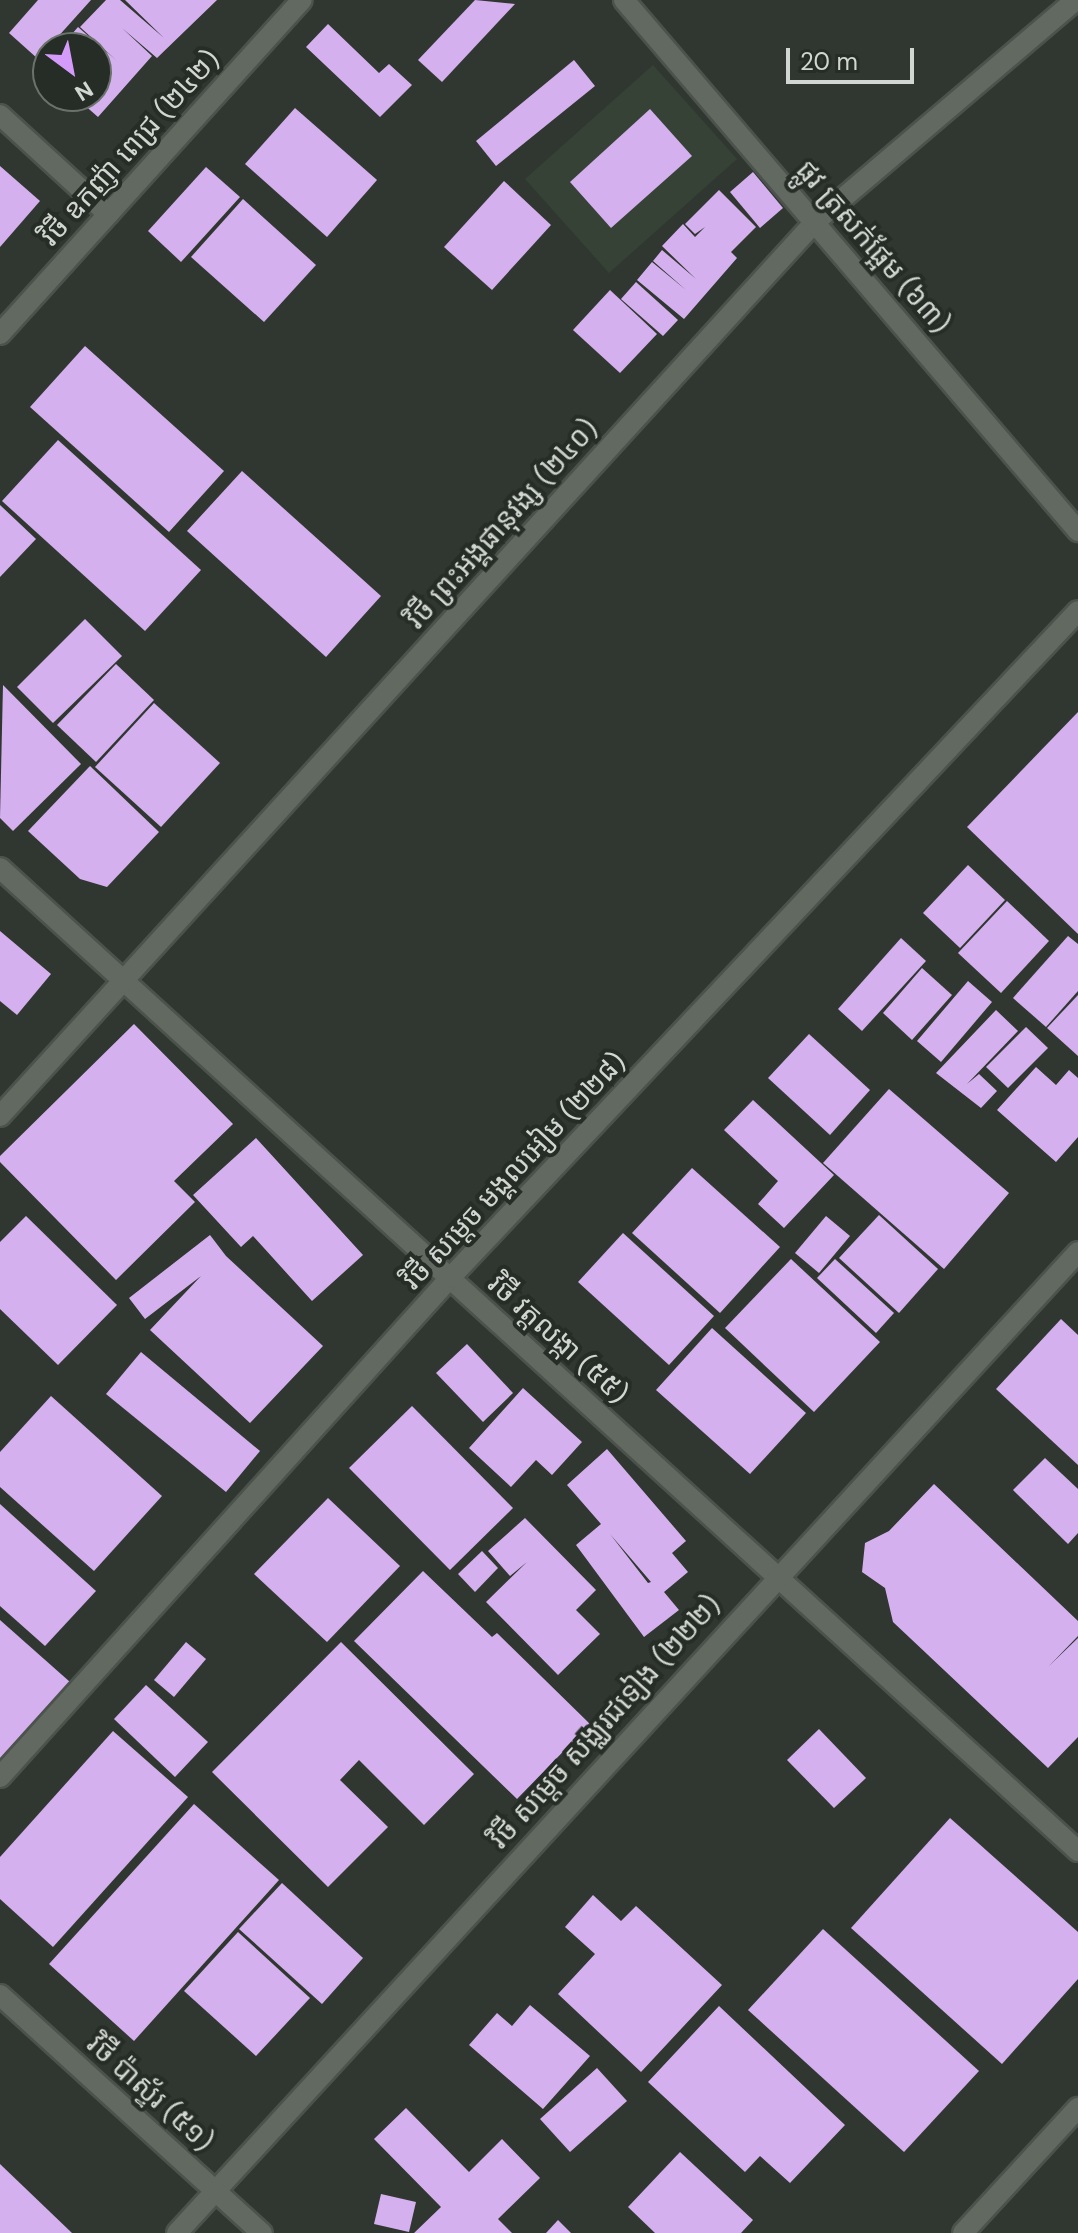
<!DOCTYPE html>
<html>
<head>
<meta charset="utf-8">
<style>
  body { margin:0 }
  #map { position:relative; width:1078px; height:2233px; overflow:hidden; background:#303730; font-family:"DM Sans","Noto Sans Khmer",sans-serif }
  div>[style] { position:absolute }
  .built>* { inset:0; background:#364236 }
  .building>* { inset:0; background:#d5b0ef }
  .roads { filter:drop-shadow(2px 0 #4c524c) drop-shadow(-2px 0 #4c524c) drop-shadow(0 2px #4c524c) drop-shadow(0 -2px #4c524c) }
  .minor>* { height:20px; margin:-10px; padding:0 10px; transform-origin:10px; border-radius:10px; background:#616961 }
  .tertiary>* { height:20px; margin:-10px; padding:0 10px; transform-origin:10px; border-radius:10px; background:#616961 }
  span { translate:-50% -50%; white-space:nowrap; text-align:center; line-height:1.15; -webkit-text-stroke:8px #262d26; paint-order:stroke }
  .street-label { font-size:28px; color:#d2d6d2 }
  .north { position:absolute; left:32px; top:32px; width:80px; height:80px; box-sizing:border-box; background:#262d26; border:2px solid #6b716b; border-radius:50%; rotate:148deg; font-size:22px; font-weight:700; line-height:32px; text-align:center; color:#d2d6d2 }
  .north::after { content:''; display:block; margin:auto; width:28px; height:36px; background:#d59bfa; clip-path:polygon(50% 0,100% 100%,50% 72%,0 100%) }
  .scale { position:absolute; left:786px; top:48px; width:128px; height:36px; box-sizing:border-box; border:4px solid #d2d6d2; border-top:0; padding-left:10px; font-size:24px; line-height:28px; white-space:nowrap; color:#d2d6d2; -webkit-text-stroke:6px #262d26; paint-order:stroke }
</style>
</head>
<body>
<div id="map">
  <div class="built">
    <div style="clip-path:polygon(653px 65px,737px 159px,609px 273px,525px 179px)"></div>
  </div>
  <div class="building">
    <div style="clip-path:polygon(38px 0,91px 0,38px 59px,9px 33px)"></div>
    <div style="clip-path:polygon(106px 0,120px 0,164px 38px,125px 0,217px 0,157px 58px,122px 28px,152px 56px,98px 117px,74px 96px,96px 96px,96px 48px,60px 48px,78px 27px,116px 60px,80px 27px)"></div>
    <div style="clip-path:polygon(475px 0,515px 4px,442px 82px,418px 60px)"></div>
    <div style="clip-path:polygon(328px 24px,379px 73px,389px 64px,412px 85px,380px 117px,306px 47px)"></div>
    <div style="clip-path:polygon(574px 60px,595px 86px,496px 166px,476px 141px)"></div>
    <div style="clip-path:polygon(295px 108px,377px 180px,327px 237px,245px 164px)"></div>
    <div style="clip-path:polygon(650px 109px,692px 156px,611px 228px,570px 182px)"></div>
    <div style="clip-path:polygon(0 166px,40px 201px,0 247px)"></div>
    <div style="clip-path:polygon(206px 167px,240px 197px,181px 262px,148px 231px)"></div>
    <div style="clip-path:polygon(753px 172px,783px 208px,760px 228px,730px 192px)"></div>
    <div style="clip-path:polygon(504px 181px,551px 225px,492px 290px,444px 247px)"></div>
    <div style="clip-path:polygon(719px 190px,756px 227px,731px 252px,737px 258px,684px 319px,637px 280px,652px 262px,686px 290px,653px 261px,662px 250px,696px 279px,662px 246px,683px 224px,695px 237px,705px 227px,695px 234px,685px 224px)"></div>
    <div style="clip-path:polygon(243px 199px,316px 265px,264px 322px,191px 257px)"></div>
    <div style="clip-path:polygon(636px 282px,678px 320px,663px 336px,621px 299px)"></div>
    <div style="clip-path:polygon(610px 290px,657px 334px,620px 373px,573px 330px)"></div>
    <div style="clip-path:polygon(85px 346px,224px 471px,169px 532px,30px 407px)"></div>
    <div style="clip-path:polygon(58px 440px,201px 570px,145px 631px,2px 501px)"></div>
    <div style="clip-path:polygon(242px 471px,381px 596px,326px 657px,187px 531px)"></div>
    <div style="clip-path:polygon(0 505px,36px 539px,0 577px)"></div>
    <div style="clip-path:polygon(85px 619px,122px 656px,53px 723px,17px 687px)"></div>
    <div style="clip-path:polygon(116px 664px,154px 700px,96px 762px,57px 725px)"></div>
    <div style="clip-path:polygon(3px 685px,81px 764px,13px 831px,0 818px)"></div>
    <div style="clip-path:polygon(154px 703px,220px 763px,161px 827px,95px 767px)"></div>
    <div style="clip-path:polygon(1078px 712px,1078px 934px,967px 827px)"></div>
    <div style="clip-path:polygon(90px 766px,159px 832px,107px 887px,80px 879px,28px 831px)"></div>
    <div style="clip-path:polygon(968px 865px,1005px 900px,960px 948px,923px 913px)"></div>
    <div style="clip-path:polygon(1007px 901px,1049px 941px,1001px 993px,958px 953px)"></div>
    <div style="clip-path:polygon(0 931px,51px 974px,17px 1015px,0 1001px)"></div>
    <div style="clip-path:polygon(1068px 936px,1078px 944px,1078px 991px,1046px 1027px,1013px 998px)"></div>
    <div style="clip-path:polygon(901px 938px,926px 961px,862px 1031px,838px 1009px)"></div>
    <div style="clip-path:polygon(922px 968px,952px 995px,912px 1040px,883px 1013px)"></div>
    <div style="clip-path:polygon(968px 981px,992px 1002px,941px 1062px,917px 1041px)"></div>
    <div style="clip-path:polygon(1078px 995px,1078px 1056px,1047px 1028px)"></div>
    <div style="clip-path:polygon(996px 1010px,1018px 1031px,967px 1084px,979px 1074px,997px 1091px,981px 1108px,936px 1073px)"></div>
    <div style="clip-path:polygon(134px 1024px,233px 1124px,174px 1181px,195px 1202px,116px 1280px,0 1162px,0 1156px)"></div>
    <div style="clip-path:polygon(1026px 1027px,1048px 1048px,1008px 1088px,986px 1067px)"></div>
    <div style="clip-path:polygon(809px 1034px,870px 1090px,830px 1135px,768px 1078px)"></div>
    <div style="clip-path:polygon(1036px 1067px,1056px 1085px,1069px 1070px,1078px 1078px,1078px 1137px,1056px 1162px,997px 1110px)"></div>
    <div style="clip-path:polygon(889px 1089px,1009px 1193px,944px 1269px,823px 1163px)"></div>
    <div style="clip-path:polygon(753px 1100px,834px 1175px,784px 1228px,758px 1204px,778px 1181px,724px 1130px)"></div>
    <div style="clip-path:polygon(256px 1138px,363px 1255px,312px 1301px,253px 1236px,241px 1247px,193px 1195px)"></div>
    <div style="clip-path:polygon(692px 1168px,780px 1247px,720px 1313px,632px 1233px)"></div>
    <div style="clip-path:polygon(879px 1215px,938px 1269px,899px 1313px,839px 1258px)"></div>
    <div style="clip-path:polygon(26px 1216px,117px 1305px,58px 1365px,0 1309px,0 1242px)"></div>
    <div style="clip-path:polygon(826px 1216px,850px 1236px,819px 1273px,795px 1253px)"></div>
    <div style="clip-path:polygon(623px 1233px,714px 1316px,669px 1365px,578px 1282px)"></div>
    <div style="clip-path:polygon(210px 1235px,226px 1256px,323px 1346px,250px 1423px,150px 1330px,201px 1276px,145px 1319px,129px 1298px)"></div>
    <div style="clip-path:polygon(791px 1259px,880px 1342px,814px 1412px,725px 1328px)"></div>
    <div style="clip-path:polygon(835px 1259px,894px 1313px,876px 1333px,817px 1278px)"></div>
    <div style="clip-path:polygon(1061px 1319px,1078px 1335px,1078px 1465px,996px 1389px)"></div>
    <div style="clip-path:polygon(712px 1328px,806px 1413px,750px 1474px,656px 1390px)"></div>
    <div style="clip-path:polygon(467px 1344px,513px 1393px,483px 1422px,436px 1373px)"></div>
    <div style="clip-path:polygon(141px 1352px,260px 1451px,226px 1492px,106px 1394px)"></div>
    <div style="clip-path:polygon(523px 1388px,582px 1442px,552px 1475px,536px 1460px,511px 1487px,469px 1448px)"></div>
    <div style="clip-path:polygon(51px 1396px,162px 1496px,94px 1571px,0 1487px,0 1452px)"></div>
    <div style="clip-path:polygon(412px 1406px,513px 1508px,450px 1570px,349px 1468px)"></div>
    <div style="clip-path:polygon(evenodd,607px 1449px,686px 1541px,672px 1553px,688px 1572px,664px 1592px,679px 1610px,644px 1637px,576px 1545px,601px 1524px,567px 1485px,607px 1449px,610px 1534px,651px 1582px,648px 1583px,610px 1534px)"></div>
    <div style="clip-path:polygon(1045px 1458px,1078px 1489px,1078px 1533px,1068px 1544px,1013px 1490px)"></div>
    <div style="clip-path:polygon(934px 1484px,1078px 1621px,1078px 1636px,1049px 1666px,1078px 1638px,1078px 1737px,1048px 1768px,893px 1622px,885px 1588px,862px 1572px,865px 1543px,889px 1531px)"></div>
    <div style="clip-path:polygon(328px 1498px,400px 1566px,327px 1642px,254px 1574px)"></div>
    <div style="clip-path:polygon(0 1504px,96px 1591px,45px 1646px,0 1606px)"></div>
    <div style="clip-path:polygon(525px 1518px,596px 1590px,576px 1610px,600px 1634px,558px 1675px,486px 1602px,527px 1562px,510px 1576px,488px 1551px)"></div>
    <div style="clip-path:polygon(482px 1551px,498px 1568px,475px 1592px,458px 1574px)"></div>
    <div style="clip-path:polygon(423px 1571px,492px 1637px,497px 1633px,590px 1724px,517px 1799px,354px 1641px)"></div>
    <div style="clip-path:polygon(0 1620px,70px 1682px,0 1759px)"></div>
    <div style="clip-path:polygon(186px 1642px,206px 1659px,174px 1697px,154px 1680px)"></div>
    <div style="clip-path:polygon(341px 1642px,474px 1774px,424px 1825px,359px 1760px,340px 1780px,388px 1827px,328px 1887px,212px 1772px)"></div>
    <div style="clip-path:polygon(146px 1685px,208px 1742px,175px 1777px,114px 1719px)"></div>
    <div style="clip-path:polygon(819px 1729px,866px 1778px,834px 1808px,787px 1760px)"></div>
    <div style="clip-path:polygon(113px 1731px,188px 1797px,53px 1947px,0 1899px,0 1857px)"></div>
    <div style="clip-path:polygon(194px 1804px,279px 1880px,134px 2041px,49px 1964px)"></div>
    <div style="clip-path:polygon(950px 1818px,1078px 1932px,1078px 1979px,1002px 2064px,851px 1928px)"></div>
    <div style="clip-path:polygon(282px 1883px,363px 1958px,322px 2004px,239px 1929px)"></div>
    <div style="clip-path:polygon(593px 1895px,621px 1921px,636px 1906px,722px 1985px,641px 2072px,558px 1994px,595px 1954px,565px 1927px)"></div>
    <div style="clip-path:polygon(823px 1929px,979px 2071px,904px 2152px,748px 2010px)"></div>
    <div style="clip-path:polygon(238px 1932px,310px 1998px,256px 2056px,184px 1991px)"></div>
    <div style="clip-path:polygon(530px 2005px,590px 2056px,543px 2109px,469px 2045px,497px 2013px,512px 2026px)"></div>
    <div style="clip-path:polygon(719px 2006px,845px 2125px,790px 2183px,760px 2156px,745px 2172px,648px 2082px)"></div>
    <div style="clip-path:polygon(597px 2068px,627px 2101px,570px 2152px,540px 2119px)"></div>
    <div style="clip-path:polygon(406px 2108px,469px 2172px,502px 2139px,540px 2178px,498px 2219px,512px 2233px,414px 2233px,441px 2207px,374px 2139px)"></div>
    <div style="clip-path:polygon(680px 2152px,753px 2220px,741px 2233px,655px 2233px,628px 2207px)"></div>
    <div style="clip-path:polygon(0 2164px,72px 2233px,0 2233px)"></div>
    <div style="clip-path:polygon(381px 2194px,416px 2202px,409px 2232px,374px 2224px)"></div>
    <div style="clip-path:polygon(558px 2220px,571px 2233px,546px 2233px)"></div>
  </div>
  <div class="roads">
    <div class="minor">
      <div style="left:0;top:115px;width:147px;rotate:42.5deg"></div>
      <div style="left:0;top:334px;width:450px;rotate:-47.9deg"></div>
      <div style="left:0;top:868px;width:1459px;rotate:42.36deg"></div>
      <div style="left:0;top:1116px;width:1210px;rotate:-47.65deg"></div>
      <div style="left:815px;top:222px;width:343px;rotate:-40.4deg"></div>
      <div style="left:0;top:1777px;width:672px;rotate:-47.96deg"></div>
      <div style="left:450px;top:1278px;width:916px;rotate:-46.72deg"></div>
      <div style="left:177px;top:2233px;width:1332px;rotate:-47.43deg"></div>
    </div>
    <div class="tertiary">
      <div style="left:624px;top:0;width:699px;rotate:49.47deg"></div>
      <div style="left:0;top:1995px;width:354px;rotate:42.3deg"></div>
      <div style="left:963px;top:2233px;width:170px;rotate:-47.4deg"></div>
    </div>
  </div>
  <div class="street-label">
    <span style="left:130px;top:148px;rotate:-48deg">វិថី ឧកញ៉ា ពេជ្រ (២៤២)</span>
    <span style="left:873px;top:247px;rotate:49deg">ផ្លូវ ត្រសក់ផ្អែម (៦៣)</span>
    <span style="left:502px;top:524px;rotate:-48deg">វិថី ព្រះអង្គផានុវង្ស (២៤០)</span>
    <span style="left:514px;top:1171px;rotate:-47deg">វិថី សម្តេច មង្គលអៀម (២២៨)</span>
    <span style="left:558px;top:1339px;rotate:42deg">វិថី វត្តលង្កា (៥៥)</span>
    <span style="left:605px;top:1722px;rotate:-48deg">វិថី សម្តេច សង្ឈរជទៀង (២២២)</span>
    <span style="left:150px;top:2093px;rotate:42deg">វិថី ប៉ាស្ទ័រ (៥១)</span>
  </div>
  <div class="north">N</div>
  <div class="scale">20 m</div>
</div>
</body>
</html>
